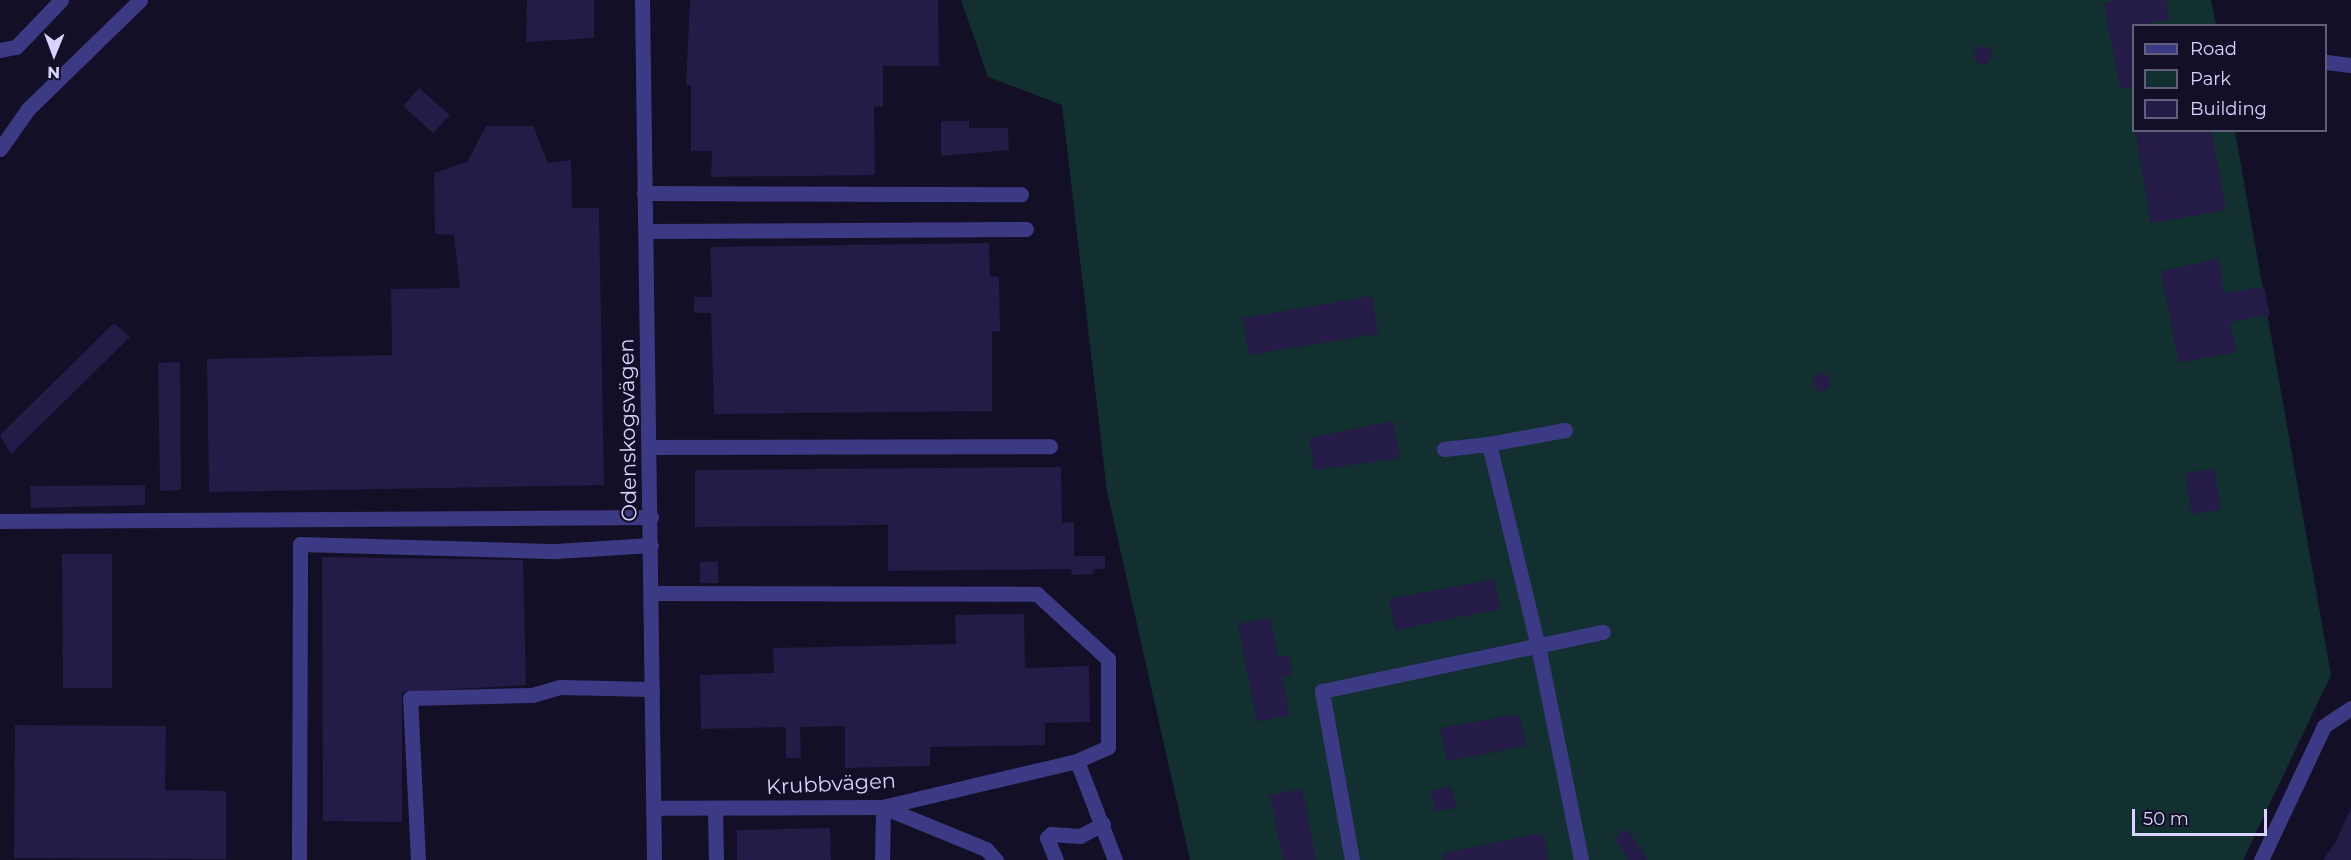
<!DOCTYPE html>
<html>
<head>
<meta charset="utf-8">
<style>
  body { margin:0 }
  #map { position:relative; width:2351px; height:860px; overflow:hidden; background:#130f26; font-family:Montserrat,sans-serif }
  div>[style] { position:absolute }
  .green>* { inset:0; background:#12302f }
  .building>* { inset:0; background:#241b47 }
  .round { border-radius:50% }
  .minor>* { height:15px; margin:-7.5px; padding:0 7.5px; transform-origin:7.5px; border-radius:7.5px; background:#3d3a85 }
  span { translate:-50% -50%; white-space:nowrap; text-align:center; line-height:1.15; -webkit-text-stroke:4.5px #130f26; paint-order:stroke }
  .street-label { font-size:21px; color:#d9d4ff }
  .legend { position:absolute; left:2132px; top:24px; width:195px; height:108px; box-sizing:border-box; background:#130f26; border:2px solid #625e7d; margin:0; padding:8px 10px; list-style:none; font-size:18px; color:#d9d4ff }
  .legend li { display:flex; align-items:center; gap:12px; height:30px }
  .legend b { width:30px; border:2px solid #625e7d }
  .north { position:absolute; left:24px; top:24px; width:60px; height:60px; -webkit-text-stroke:4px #130f26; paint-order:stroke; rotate:181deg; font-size:16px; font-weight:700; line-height:24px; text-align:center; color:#d9d4ff }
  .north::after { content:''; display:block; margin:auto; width:21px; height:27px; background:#d9d4ff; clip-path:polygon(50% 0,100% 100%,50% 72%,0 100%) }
  .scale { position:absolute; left:2132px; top:809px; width:135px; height:27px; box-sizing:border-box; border:3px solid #d9d4ff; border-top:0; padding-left:8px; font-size:18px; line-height:21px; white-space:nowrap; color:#d9d4ff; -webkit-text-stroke:4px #130f26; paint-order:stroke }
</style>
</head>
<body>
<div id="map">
  <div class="green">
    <div style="clip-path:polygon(961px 0,2211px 0,2216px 25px,2134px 26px,2134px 130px,2235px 131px,2331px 675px,2243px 860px,1190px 860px,1107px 491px,1062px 105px,988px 77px)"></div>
  </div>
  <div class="building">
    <div style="clip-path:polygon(527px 0,594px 0,594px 38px,526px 42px)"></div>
    <div style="clip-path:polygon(690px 0,938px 0,939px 66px,883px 66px,883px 107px,874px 106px,875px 175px,711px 177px,712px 151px,691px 151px,691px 85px,686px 85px)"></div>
    <div style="clip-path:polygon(2121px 0,2166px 0,2170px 20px,2133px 26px,2133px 87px,2120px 88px,2104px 3px)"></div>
    <div class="round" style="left:1974px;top:46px;width:18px;height:18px"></div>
    <div style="clip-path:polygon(419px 88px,450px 115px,433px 133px,403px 106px)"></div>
    <div style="clip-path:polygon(941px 121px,969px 121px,969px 128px,1008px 128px,1009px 150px,941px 156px)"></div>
    <div style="clip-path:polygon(486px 126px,533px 126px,548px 163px,571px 160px,572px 208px,599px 208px,604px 485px,209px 492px,207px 359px,392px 355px,391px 289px,460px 288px,454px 235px,435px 234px,434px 173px,467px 162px)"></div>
    <div style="clip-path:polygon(2135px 130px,2211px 130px,2226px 210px,2151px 223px)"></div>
    <div style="clip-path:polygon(989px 243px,990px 276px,999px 277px,1000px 331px,992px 331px,992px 411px,714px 414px,711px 313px,694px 313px,694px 297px,712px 297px,710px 247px)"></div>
    <div style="clip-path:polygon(2219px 259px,2224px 293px,2264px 287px,2270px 315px,2230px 322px,2236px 352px,2179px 363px,2161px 271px)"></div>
    <div style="clip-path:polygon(1372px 296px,1378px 334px,1249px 355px,1243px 318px)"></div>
    <div style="clip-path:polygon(114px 323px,130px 337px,11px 454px,0 435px)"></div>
    <div style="clip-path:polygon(180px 362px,181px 490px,160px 491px,158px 363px)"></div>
    <div class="round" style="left:1813px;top:373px;width:18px;height:18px"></div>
    <div style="clip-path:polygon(1393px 421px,1400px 458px,1314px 470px,1309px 438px)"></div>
    <div style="clip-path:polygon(1061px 467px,1062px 523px,1074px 522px,1074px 556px,1105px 556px,1105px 569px,1093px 569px,1093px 574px,1072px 575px,1071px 569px,888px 571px,888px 525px,695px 527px,695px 470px)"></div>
    <div style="clip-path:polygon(2214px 469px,2221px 509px,2192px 514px,2185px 473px)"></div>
    <div style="clip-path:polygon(145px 485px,145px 505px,31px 508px,30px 486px)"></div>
    <div style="clip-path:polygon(62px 554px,112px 554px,112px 688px,63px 688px)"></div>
    <div style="clip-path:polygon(322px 557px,523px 560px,526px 685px,402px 692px,402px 822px,323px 821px)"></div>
    <div style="clip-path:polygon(718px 561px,718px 583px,700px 583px,700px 562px)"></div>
    <div style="clip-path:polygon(1494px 579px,1500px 609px,1395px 630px,1389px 599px)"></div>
    <div style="clip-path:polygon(1024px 614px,1025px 668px,1089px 666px,1090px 722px,1045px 723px,1045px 745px,930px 747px,930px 766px,845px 768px,845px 726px,800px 727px,801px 758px,786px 758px,786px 727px,701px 729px,700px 675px,774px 673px,773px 648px,956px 644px,955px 615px)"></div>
    <div style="clip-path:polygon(1270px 618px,1278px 657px,1288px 655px,1292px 675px,1282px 677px,1290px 716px,1257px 721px,1238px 624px)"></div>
    <div style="clip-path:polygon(1519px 714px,1526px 746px,1447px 761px,1440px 728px)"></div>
    <div style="clip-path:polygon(15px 725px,166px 726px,165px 790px,226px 791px,226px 859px,14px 858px)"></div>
    <div style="clip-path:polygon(1452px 787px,1456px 808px,1435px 811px,1431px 791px)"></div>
    <div style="clip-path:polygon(1302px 789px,1316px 860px,1283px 860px,1270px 795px)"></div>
    <div style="clip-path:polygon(2351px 808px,2351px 860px,2323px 860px,2335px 843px)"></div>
    <div style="clip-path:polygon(830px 828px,831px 860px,737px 860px,737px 830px)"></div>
    <div style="clip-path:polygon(1627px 829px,1648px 860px,1629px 860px,1614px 838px)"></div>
    <div style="clip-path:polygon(1543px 833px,1548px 860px,1443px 860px,1443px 853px)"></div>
  </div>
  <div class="minor">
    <div style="left:642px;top:0;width:860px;rotate:89.2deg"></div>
    <div style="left:0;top:50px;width:16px;rotate:-11deg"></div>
    <div style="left:16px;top:47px;width:65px;rotate:-46.2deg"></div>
    <div style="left:2326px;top:62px;width:25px;rotate:7deg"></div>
    <div style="left:0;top:149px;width:49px;rotate:-55deg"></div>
    <div style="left:28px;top:109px;width:156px;rotate:-44.2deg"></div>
    <div style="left:644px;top:193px;width:377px;rotate:0.2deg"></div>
    <div style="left:646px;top:231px;width:380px;rotate:-0.3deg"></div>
    <div style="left:1565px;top:430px;width:77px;rotate:169.6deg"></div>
    <div style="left:1489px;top:444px;width:208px;rotate:76.4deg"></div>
    <div style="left:1538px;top:646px;width:218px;rotate:78.6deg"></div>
    <div style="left:649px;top:447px;width:401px;rotate:-0.1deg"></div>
    <div style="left:1444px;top:449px;width:45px;rotate:-6.3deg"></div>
    <div style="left:0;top:521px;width:651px;rotate:-0.35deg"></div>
    <div style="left:652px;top:593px;width:385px;rotate:0.1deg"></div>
    <div style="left:1037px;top:594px;width:96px;rotate:42.5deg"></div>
    <div style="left:1108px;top:659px;width:88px;rotate:90deg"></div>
    <div style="left:1108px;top:747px;width:34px;rotate:156deg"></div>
    <div style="left:1077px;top:761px;width:199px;rotate:166.7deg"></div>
    <div style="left:883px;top:807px;width:230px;rotate:179.8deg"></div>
    <div style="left:1077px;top:761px;width:106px;rotate:69deg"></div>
    <div style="left:715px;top:810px;width:50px;rotate:88.9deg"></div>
    <div style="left:299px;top:860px;width:316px;rotate:-89.8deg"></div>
    <div style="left:300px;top:544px;width:256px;rotate:1.6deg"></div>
    <div style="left:556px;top:551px;width:95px;rotate:-3.6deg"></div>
    <div style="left:418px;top:860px;width:162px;rotate:-92.8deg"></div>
    <div style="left:410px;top:698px;width:122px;rotate:-1.4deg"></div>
    <div style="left:532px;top:695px;width:29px;rotate:-16deg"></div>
    <div style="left:560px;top:687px;width:92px;rotate:1.2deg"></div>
    <div style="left:882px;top:860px;width:53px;rotate:-88.9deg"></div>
    <div style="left:883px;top:807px;width:111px;rotate:22.2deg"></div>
    <div style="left:986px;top:849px;width:15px;rotate:48deg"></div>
    <div style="left:1056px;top:860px;width:24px;rotate:-112deg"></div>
    <div style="left:1047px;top:838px;width:6px;rotate:-45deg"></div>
    <div style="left:1051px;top:834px;width:29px;rotate:4deg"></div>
    <div style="left:1080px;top:836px;width:26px;rotate:-28deg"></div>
    <div style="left:1352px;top:860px;width:172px;rotate:-100.1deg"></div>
    <div style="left:1322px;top:691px;width:287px;rotate:-11.9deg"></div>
    <div style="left:2261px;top:860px;width:148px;rotate:-64.8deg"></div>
    <div style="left:2324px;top:726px;width:32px;rotate:-34deg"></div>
  </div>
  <div class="street-label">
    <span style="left:628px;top:430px;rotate:-91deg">Odenskogsvägen</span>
    <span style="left:831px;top:784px;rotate:-3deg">Krubbvägen</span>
  </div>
  <ul class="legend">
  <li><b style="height:8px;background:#3d3a85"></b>Road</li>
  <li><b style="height:16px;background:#12302f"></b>Park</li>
  <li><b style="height:16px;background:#241b47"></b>Building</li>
  </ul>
  <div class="north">N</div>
  <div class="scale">50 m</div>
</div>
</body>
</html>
